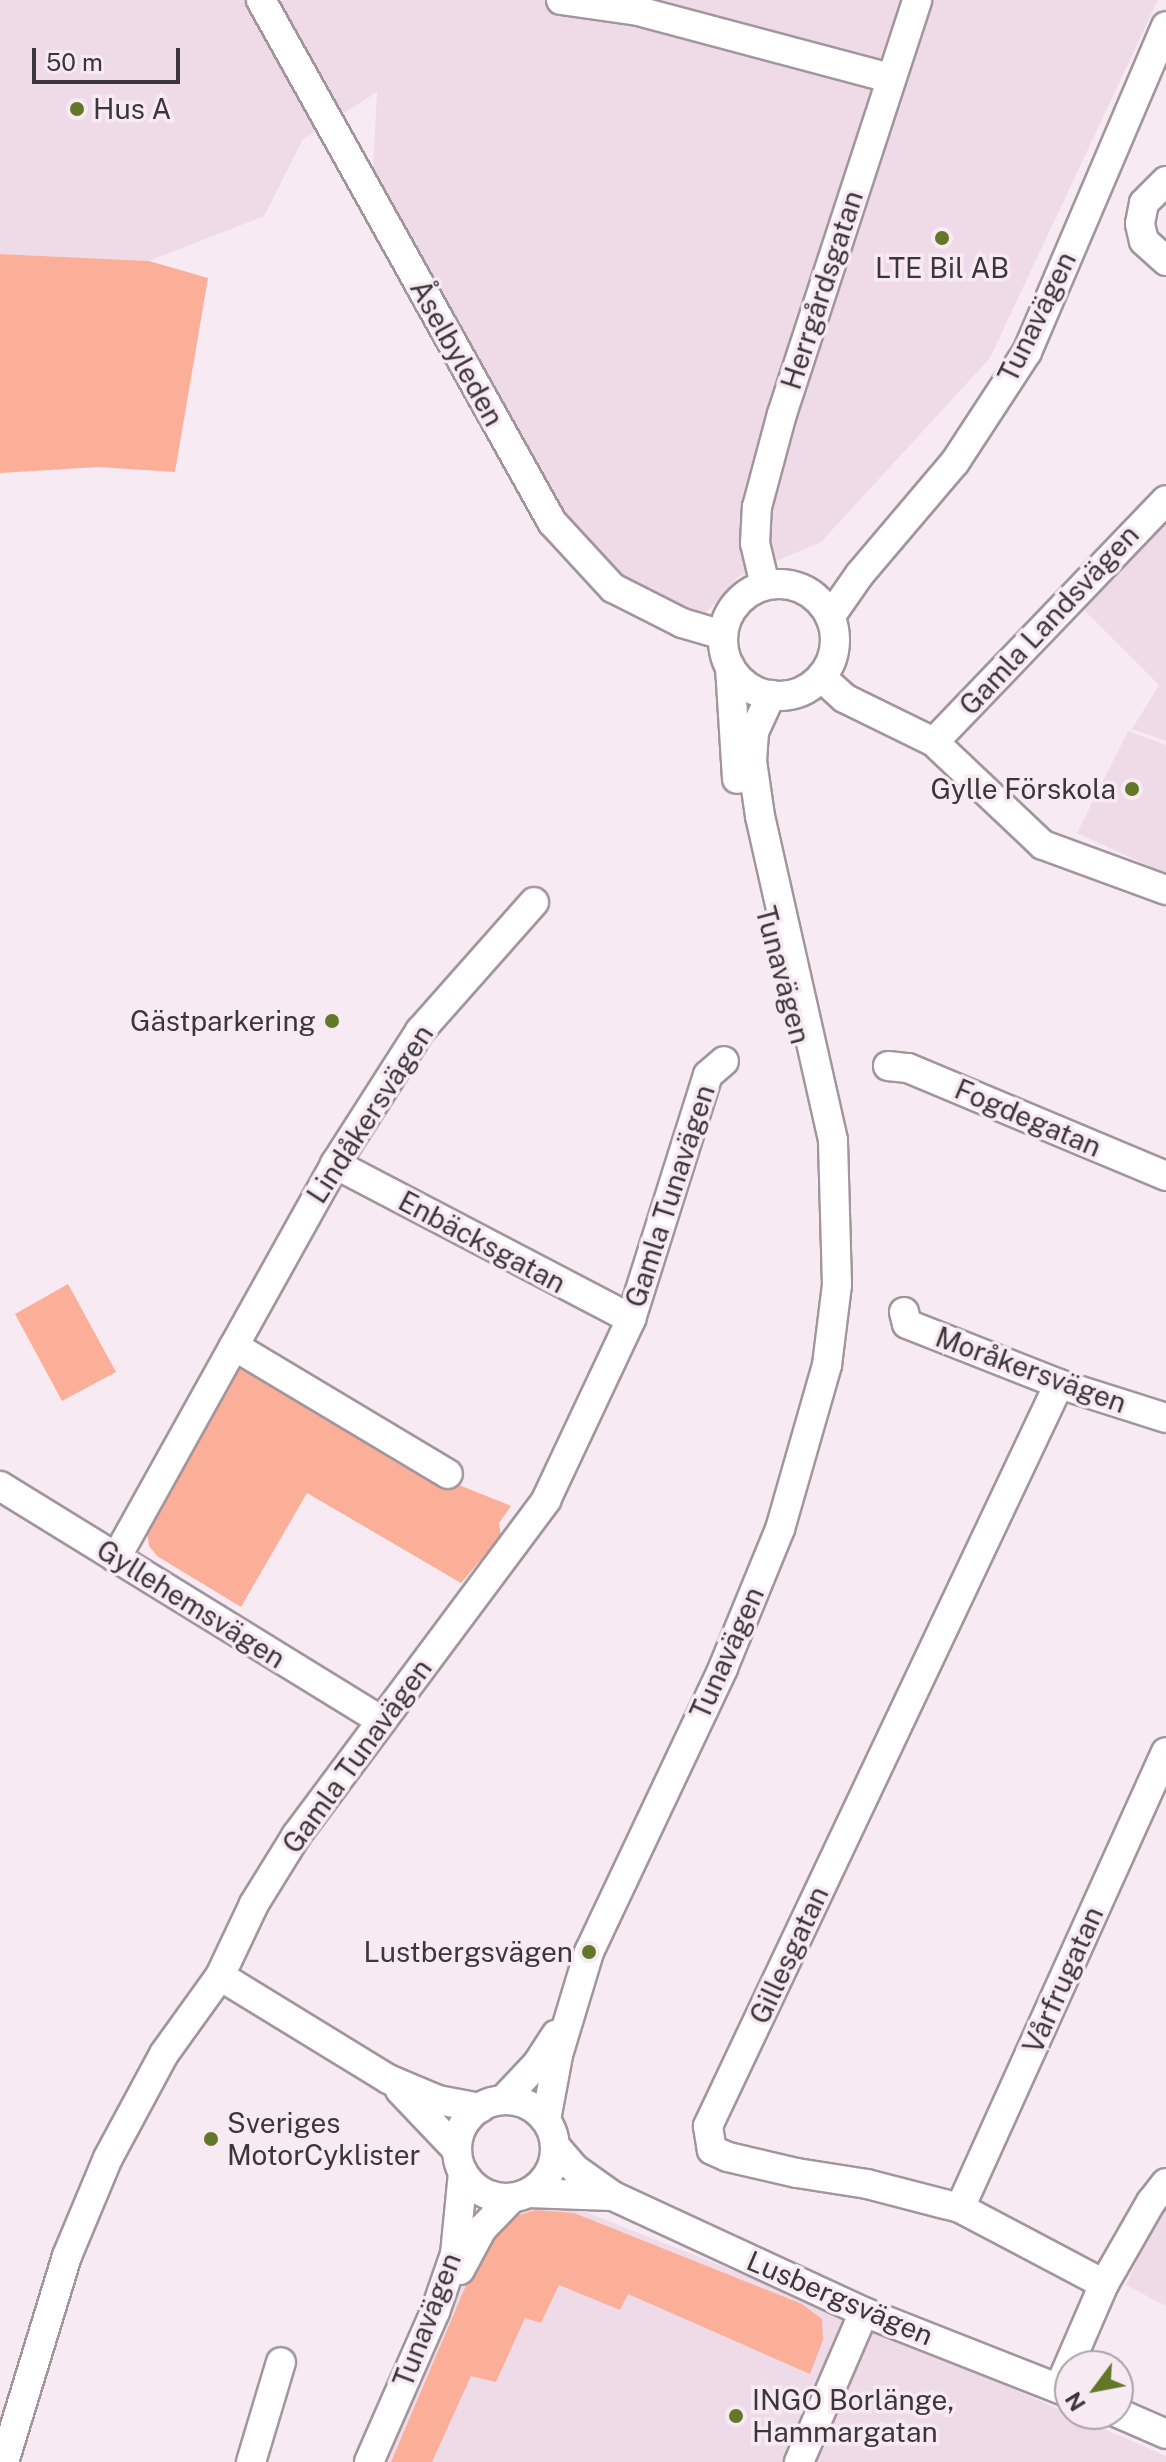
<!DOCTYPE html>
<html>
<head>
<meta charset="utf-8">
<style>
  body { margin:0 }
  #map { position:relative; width:1166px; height:2462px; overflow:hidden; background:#f8eaf3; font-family:"Public Sans",sans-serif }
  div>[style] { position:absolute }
  .built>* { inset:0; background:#efdae7 }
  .green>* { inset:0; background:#fcaf98 }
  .roads { filter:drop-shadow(2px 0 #a2959d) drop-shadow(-2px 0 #a2959d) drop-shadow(0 2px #a2959d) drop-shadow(0 -2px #a2959d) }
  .minor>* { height:28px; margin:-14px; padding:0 14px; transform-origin:14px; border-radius:14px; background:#fff }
  .minor>.ring { margin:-14px; padding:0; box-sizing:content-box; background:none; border:28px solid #fff; border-radius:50% }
  .dots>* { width:22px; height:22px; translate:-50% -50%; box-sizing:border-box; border:4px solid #f8eaf3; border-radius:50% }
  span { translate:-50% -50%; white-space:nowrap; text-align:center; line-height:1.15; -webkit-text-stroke:7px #f8eaf3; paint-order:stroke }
  .poi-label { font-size:28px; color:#3b3639 }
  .left { translate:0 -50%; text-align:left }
  .right { translate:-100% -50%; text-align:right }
  .street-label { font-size:28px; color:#3b3639 }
  .north { position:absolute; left:1054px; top:2350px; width:80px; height:80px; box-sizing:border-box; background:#f8eaf3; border:2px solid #aca2a9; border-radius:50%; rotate:238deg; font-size:22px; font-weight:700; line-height:32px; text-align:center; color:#3b3639 }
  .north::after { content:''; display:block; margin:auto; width:28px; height:36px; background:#627727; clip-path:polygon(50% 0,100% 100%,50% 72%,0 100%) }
  .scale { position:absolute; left:32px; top:48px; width:148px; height:36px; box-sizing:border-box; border:4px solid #3b3639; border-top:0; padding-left:10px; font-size:24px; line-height:28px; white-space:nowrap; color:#3b3639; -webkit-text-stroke:6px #f8eaf3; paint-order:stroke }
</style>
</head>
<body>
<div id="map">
  <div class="built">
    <div style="clip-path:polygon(0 0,1158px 0,990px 358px,821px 542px,738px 577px,694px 626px,596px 573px,398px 245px,373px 169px,377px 92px,303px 139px,264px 216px,149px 261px,0 254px)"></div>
    <div style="clip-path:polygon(1166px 524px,1166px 741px,1132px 729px,1159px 685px,1081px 607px)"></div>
    <div style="clip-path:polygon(1128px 731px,1166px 745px,1166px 874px,1077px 833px)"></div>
    <div style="clip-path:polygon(1166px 2197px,1166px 2306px,1126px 2285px)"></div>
    <div style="clip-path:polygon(527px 2205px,578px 2209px,838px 2312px,1166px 2456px,1166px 2462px,388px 2462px,482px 2236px,503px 2213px)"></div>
  </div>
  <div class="green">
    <div style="clip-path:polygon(0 254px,149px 261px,208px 278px,175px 472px,98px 467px,0 473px)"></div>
    <div style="clip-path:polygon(68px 1284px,116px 1372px,62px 1401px,15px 1314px)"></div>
    <div style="clip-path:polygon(239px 1358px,449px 1481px,511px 1506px,499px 1523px,501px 1536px,461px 1583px,307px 1493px,241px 1607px,157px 1556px,149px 1546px,147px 1530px)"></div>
    <div style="clip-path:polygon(535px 2210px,574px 2213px,802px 2304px,822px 2319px,823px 2340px,810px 2374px,628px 2294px,620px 2310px,559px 2285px,541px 2323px,525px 2318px,496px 2382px,471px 2376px,432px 2462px,391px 2462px,484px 2243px,504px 2220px)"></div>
  </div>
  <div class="roads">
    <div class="minor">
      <div style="left:261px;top:0;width:598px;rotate:60.86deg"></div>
      <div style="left:552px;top:522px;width:90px;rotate:47.3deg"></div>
      <div style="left:613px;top:588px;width:77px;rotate:26.9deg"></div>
      <div style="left:682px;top:623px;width:43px;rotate:16.3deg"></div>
      <div style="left:561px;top:0;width:78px;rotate:8.1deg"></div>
      <div style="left:638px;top:11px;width:261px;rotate:14.9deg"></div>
      <div style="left:1166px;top:181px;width:31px;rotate:135deg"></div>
      <div style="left:1144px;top:203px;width:21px;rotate:101deg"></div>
      <div style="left:1140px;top:224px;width:17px;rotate:77deg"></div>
      <div style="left:1144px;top:241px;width:30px;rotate:42deg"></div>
      <div class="ring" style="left:723px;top:584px;width:84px;height:84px"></div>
      <div style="left:765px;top:585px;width:43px;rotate:-103.4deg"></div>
      <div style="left:755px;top:543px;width:36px;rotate:-87deg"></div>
      <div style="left:757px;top:507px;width:96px;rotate:-75deg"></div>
      <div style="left:782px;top:414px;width:435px;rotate:-71.9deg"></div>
      <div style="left:830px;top:617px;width:52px;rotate:-55.1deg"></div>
      <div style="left:860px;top:574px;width:147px;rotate:-49.7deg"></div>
      <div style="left:955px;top:462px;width:131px;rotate:-56.8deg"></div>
      <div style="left:1027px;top:352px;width:354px;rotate:-66.9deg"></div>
      <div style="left:730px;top:667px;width:112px;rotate:86.4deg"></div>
      <div style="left:821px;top:677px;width:31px;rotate:42deg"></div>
      <div style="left:844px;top:698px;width:100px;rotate:26.1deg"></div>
      <div style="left:934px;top:742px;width:150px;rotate:43.4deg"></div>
      <div style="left:1043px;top:845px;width:131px;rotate:20.1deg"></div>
      <div style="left:934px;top:742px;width:335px;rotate:-46.2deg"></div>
      <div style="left:888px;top:1066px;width:20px;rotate:6deg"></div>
      <div style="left:908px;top:1068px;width:280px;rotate:22.7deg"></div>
      <div style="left:335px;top:1164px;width:334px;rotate:27.6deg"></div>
      <div style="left:904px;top:1312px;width:12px;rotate:76deg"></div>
      <div style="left:907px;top:1324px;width:163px;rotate:21.5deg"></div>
      <div style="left:1059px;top:1384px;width:112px;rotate:17.6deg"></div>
      <div style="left:234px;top:1346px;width:249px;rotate:30.9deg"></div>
      <div style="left:1059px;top:1384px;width:821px;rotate:115.32deg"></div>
      <div style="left:708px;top:2126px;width:24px;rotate:81deg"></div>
      <div style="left:712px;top:2150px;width:17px;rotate:24deg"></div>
      <div style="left:728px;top:2157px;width:71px;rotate:13.1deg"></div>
      <div style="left:797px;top:2173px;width:71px;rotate:8.9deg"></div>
      <div style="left:867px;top:2184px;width:96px;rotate:14.5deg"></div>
      <div style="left:960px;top:2208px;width:163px;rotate:27.8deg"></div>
      <div style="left:0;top:1486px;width:448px;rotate:31.6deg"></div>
      <div style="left:116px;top:1558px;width:451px;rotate:-60.9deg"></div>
      <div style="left:335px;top:1164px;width:158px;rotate:-57.4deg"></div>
      <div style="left:420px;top:1031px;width:172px;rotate:-48.5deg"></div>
      <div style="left:220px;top:1976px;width:197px;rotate:31.5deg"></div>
      <div style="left:388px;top:2079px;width:54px;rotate:22.8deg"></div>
      <div style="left:438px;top:2100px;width:43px;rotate:10.8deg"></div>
      <div style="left:400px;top:2090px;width:83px;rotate:46.5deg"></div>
      <div style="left:503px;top:2100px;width:50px;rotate:-46.6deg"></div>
      <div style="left:537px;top:2064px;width:35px;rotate:-57deg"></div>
      <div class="ring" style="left:457px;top:2100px;width:70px;height:70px"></div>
      <div style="left:546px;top:2120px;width:66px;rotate:-79.5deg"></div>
      <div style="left:558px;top:2055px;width:108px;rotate:-73.2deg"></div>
      <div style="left:589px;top:1952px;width:314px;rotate:-64.7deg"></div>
      <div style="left:723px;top:1668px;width:150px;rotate:-67.7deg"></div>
      <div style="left:780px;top:1529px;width:171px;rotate:-74deg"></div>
      <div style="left:827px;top:1365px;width:81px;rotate:-82.9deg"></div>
      <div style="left:837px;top:1285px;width:145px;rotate:-91.6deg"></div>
      <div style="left:833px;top:1140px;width:332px;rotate:-102.7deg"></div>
      <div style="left:760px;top:816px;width:56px;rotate:-98.3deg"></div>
      <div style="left:752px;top:761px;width:29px;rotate:-86deg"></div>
      <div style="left:754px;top:732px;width:41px;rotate:-65.3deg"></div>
      <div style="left:556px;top:2147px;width:29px;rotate:49deg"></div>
      <div style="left:575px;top:2169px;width:47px;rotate:35.4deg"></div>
      <div style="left:613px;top:2196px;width:277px;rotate:24.8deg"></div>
      <div style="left:864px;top:2312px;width:221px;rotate:21.5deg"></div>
      <div style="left:528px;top:2193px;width:84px;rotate:2deg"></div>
      <div style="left:960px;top:2208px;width:500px;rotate:-65.69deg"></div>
      <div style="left:460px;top:2270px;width:47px;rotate:-61.8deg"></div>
      <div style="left:482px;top:2229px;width:43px;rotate:-45.9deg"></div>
      <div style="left:1059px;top:2388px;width:113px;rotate:-66.6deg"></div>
      <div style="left:1104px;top:2284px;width:95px;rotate:-60.2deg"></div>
      <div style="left:1151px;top:2202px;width:24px;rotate:-52deg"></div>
      <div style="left:1118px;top:2413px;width:52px;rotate:23.6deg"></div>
      <div style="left:4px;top:2462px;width:215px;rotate:-73deg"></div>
      <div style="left:67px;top:2256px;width:106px;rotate:-67.3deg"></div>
      <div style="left:108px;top:2158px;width:118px;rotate:-61.7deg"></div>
      <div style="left:164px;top:2054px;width:96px;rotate:-54.3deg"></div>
      <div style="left:220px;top:1976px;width:80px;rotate:-64.7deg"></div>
      <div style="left:254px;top:1904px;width:80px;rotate:-58.3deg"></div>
      <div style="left:296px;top:1836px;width:419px;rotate:-53.3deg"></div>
      <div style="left:546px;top:1500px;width:200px;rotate:-64.8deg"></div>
      <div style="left:631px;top:1319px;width:256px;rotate:-72.5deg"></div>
      <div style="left:708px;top:1075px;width:21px;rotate:-41deg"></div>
      <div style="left:251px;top:2462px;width:104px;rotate:-73.3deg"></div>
      <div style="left:369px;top:2462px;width:164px;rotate:-66.3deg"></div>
      <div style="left:435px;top:2312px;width:61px;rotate:-71deg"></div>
      <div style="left:455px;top:2254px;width:82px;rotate:-84.4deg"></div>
      <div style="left:799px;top:2462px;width:163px;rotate:-66.6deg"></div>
    </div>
  </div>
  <div class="dots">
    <div style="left:77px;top:109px;background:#627727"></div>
    <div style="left:942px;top:238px;background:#627727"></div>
    <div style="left:1132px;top:789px;background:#627727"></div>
    <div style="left:332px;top:1021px;background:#627727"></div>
    <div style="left:589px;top:1952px;background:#627727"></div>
    <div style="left:211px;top:2139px;background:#627727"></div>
    <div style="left:736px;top:2416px;background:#627727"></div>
  </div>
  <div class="poi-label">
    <span class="left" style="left:93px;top:109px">Hus A</span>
    <span style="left:942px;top:268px">LTE Bil AB</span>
    <span class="right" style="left:1116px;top:789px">Gylle Förskola</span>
    <span class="right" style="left:316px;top:1021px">Gästparkering</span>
    <span class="right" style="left:573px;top:1952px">Lustbergsvägen</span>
    <span class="left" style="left:227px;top:2139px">Sveriges<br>MotorCyklister</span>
    <span class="left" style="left:752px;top:2416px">INGO Borlänge,<br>Hammargatan</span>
  </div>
  <div class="street-label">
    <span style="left:822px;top:290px;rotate:-72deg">Herrgårdsgatan</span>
    <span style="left:1037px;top:317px;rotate:-64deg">Tunavägen</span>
    <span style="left:457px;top:353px;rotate:61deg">Åselbyleden</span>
    <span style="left:1049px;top:620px;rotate:-47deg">Gamla Landsvägen</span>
    <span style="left:783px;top:975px;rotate:75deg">Tunavägen</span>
    <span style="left:370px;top:1114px;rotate:-57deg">Lindåkersvägen</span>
    <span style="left:1028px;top:1118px;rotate:23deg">Fogdegatan</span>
    <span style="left:670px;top:1196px;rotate:-72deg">Gamla Tunavägen</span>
    <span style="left:482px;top:1242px;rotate:28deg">Enbäcksgatan</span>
    <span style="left:1031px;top:1370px;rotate:20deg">Moråkersvägen</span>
    <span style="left:191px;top:1604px;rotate:32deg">Gyllehemsvägen</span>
    <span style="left:727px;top:1653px;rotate:-66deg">Tunavägen</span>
    <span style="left:357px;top:1756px;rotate:-54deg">Gamla Tunavägen</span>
    <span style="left:789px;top:1955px;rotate:-65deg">Gillesgatan</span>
    <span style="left:1063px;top:1980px;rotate:-66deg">Vårfrugatan</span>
    <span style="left:840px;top:2298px;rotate:23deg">Lusbergsvägen</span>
    <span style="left:427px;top:2320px;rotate:-69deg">Tunavägen</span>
  </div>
  <div class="north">N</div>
  <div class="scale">50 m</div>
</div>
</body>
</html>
